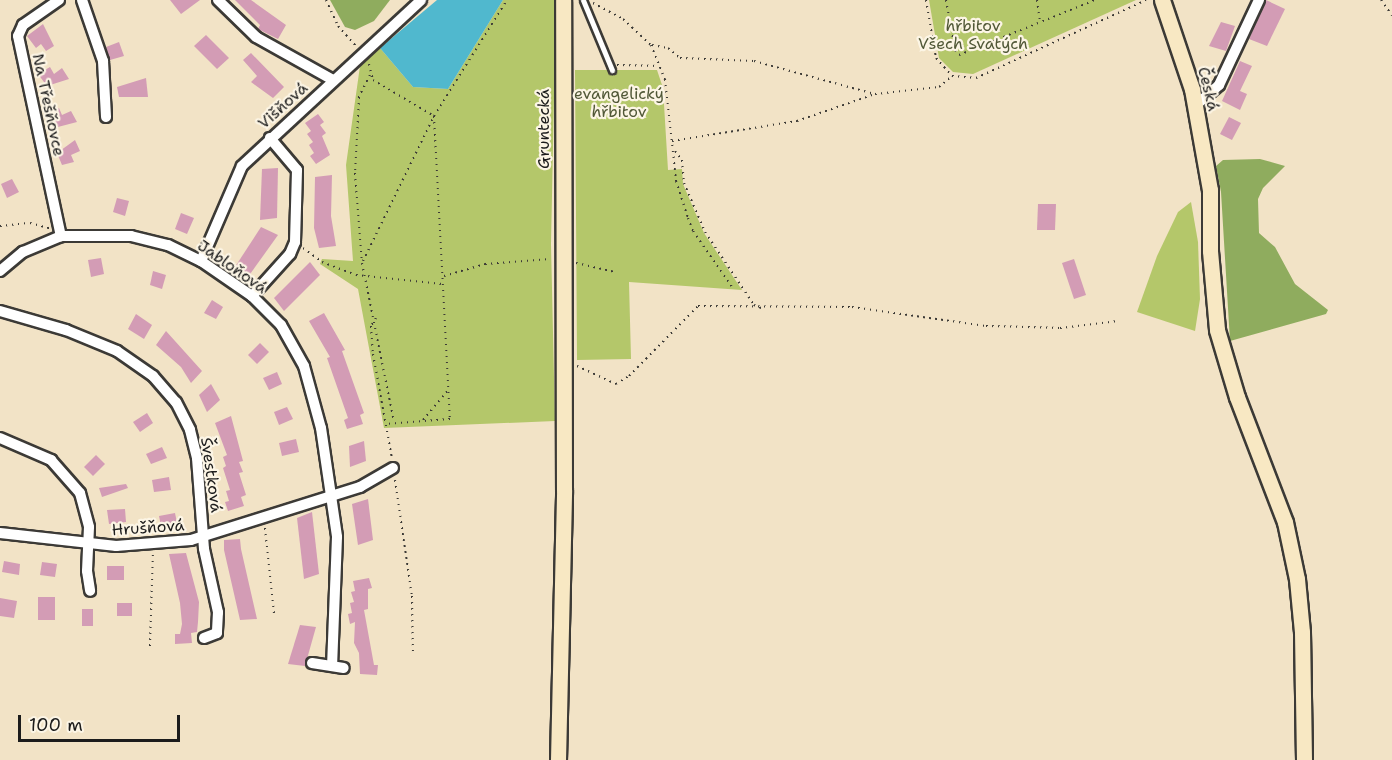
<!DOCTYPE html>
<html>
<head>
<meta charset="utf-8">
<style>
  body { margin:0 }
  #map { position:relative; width:1392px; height:760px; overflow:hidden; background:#f2e3c6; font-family:"Shantell Sans",sans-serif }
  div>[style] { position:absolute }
  .green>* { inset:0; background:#b4c76a }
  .forest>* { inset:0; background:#8fac5e }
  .water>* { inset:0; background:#50b8ce }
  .building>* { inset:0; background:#d39cb5 }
  .path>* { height:2px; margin-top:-1px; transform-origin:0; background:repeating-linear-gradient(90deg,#3c3a36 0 1.5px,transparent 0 6px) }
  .roads { filter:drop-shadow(2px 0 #3c3a36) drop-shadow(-2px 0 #3c3a36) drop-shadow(0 2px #3c3a36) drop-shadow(0 -2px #3c3a36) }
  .lane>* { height:5px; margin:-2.5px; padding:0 2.5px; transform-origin:2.5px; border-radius:2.5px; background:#fff }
  .street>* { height:10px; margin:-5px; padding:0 5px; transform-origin:5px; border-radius:5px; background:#fff }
  .secondary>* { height:15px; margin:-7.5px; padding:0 7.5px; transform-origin:7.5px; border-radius:7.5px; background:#f8e8c3 }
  span { translate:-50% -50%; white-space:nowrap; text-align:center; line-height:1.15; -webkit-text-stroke:4.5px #fcf5e5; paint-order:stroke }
  .park-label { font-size:16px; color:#515837 }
  .street-label { font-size:16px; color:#1c1c1c }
  .scale { position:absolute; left:18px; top:715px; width:162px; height:27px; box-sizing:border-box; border:3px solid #1c1c1c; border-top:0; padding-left:8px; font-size:18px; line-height:21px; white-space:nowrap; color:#1c1c1c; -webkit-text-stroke:4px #fcf5e5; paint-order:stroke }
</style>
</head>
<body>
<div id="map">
  <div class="green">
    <div style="clip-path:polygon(503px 0,556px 0,551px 244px,555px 421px,384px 428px,358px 289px,320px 264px,322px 259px,353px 261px,346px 165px,360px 66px,380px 48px,413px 87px,448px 89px)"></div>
    <div style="clip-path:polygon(929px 0,1136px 0,973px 74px,953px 72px,939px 58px)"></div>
    <div style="clip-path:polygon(575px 70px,657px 70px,663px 88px,668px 170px,682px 169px,683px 184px,704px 233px,742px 290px,629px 282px,631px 359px,577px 360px)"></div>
    <div style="clip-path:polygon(1191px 202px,1198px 242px,1200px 299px,1195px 331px,1137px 312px,1157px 256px,1178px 212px)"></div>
  </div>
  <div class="forest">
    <div style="clip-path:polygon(330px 0,390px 0,374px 21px,355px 30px,345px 27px)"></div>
    <div style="clip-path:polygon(1260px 159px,1285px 166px,1263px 188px,1258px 199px,1259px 233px,1275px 247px,1295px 284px,1328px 310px,1326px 314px,1230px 341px,1221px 192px,1216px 166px,1223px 160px)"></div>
  </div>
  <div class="water">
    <div style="clip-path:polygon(437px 0,503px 0,448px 89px,413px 87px,380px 48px)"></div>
  </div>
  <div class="building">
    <div style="clip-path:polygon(170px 0,200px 0,181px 14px)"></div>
    <div style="clip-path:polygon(235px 0,251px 0,286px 25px,278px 39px,258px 29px,260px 25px)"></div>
    <div style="clip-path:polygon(1266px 0,1285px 9px,1267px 46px,1249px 39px)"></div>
    <div style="clip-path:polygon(1221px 22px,1235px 26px,1226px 51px,1209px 46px)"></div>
    <div style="clip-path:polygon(43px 24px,54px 46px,46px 51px,41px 44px,36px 48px,27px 36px)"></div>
    <div style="clip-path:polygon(206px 35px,229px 58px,217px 69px,194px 46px)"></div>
    <div style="clip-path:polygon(119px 42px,124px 56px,110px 60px,106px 47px)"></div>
    <div style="clip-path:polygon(251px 53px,284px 87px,273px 98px,251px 82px,257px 76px,243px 60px)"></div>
    <div style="clip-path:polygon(1240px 61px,1252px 66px,1240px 91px,1247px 94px,1240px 110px,1222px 101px)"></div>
    <div style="clip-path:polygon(50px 67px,54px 74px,62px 68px,69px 79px,47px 86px,38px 74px)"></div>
    <div style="clip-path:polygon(146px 78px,148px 97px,119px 97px,117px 87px)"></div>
    <div style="clip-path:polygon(59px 108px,62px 115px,71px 111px,77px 122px,54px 128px,46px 115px)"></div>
    <div style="clip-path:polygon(318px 114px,324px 122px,320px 125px,326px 133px,322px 136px,330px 155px,316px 164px,310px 156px,314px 153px,309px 145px,313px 142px,307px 134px,311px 131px,305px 123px)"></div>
    <div style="clip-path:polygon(1229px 117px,1241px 123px,1232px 140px,1220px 134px)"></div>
    <div style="clip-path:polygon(75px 140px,80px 151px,71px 155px,74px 162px,62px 165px,57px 153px)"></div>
    <div style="clip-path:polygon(278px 168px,277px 218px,260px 220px,262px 169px)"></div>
    <div style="clip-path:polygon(332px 175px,331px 216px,336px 246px,319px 248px,314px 228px,315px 177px)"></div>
    <div style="clip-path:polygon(12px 179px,19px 192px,7px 198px,1px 184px)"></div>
    <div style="clip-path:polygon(117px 198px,129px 201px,125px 216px,113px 212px)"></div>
    <div style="clip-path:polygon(1038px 204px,1056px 204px,1055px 230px,1037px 230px)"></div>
    <div style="clip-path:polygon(181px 213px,194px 218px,187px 234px,175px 229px)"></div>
    <div style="clip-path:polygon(261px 227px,278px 235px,248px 277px,233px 270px)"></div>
    <div style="clip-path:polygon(101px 258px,104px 274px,91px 277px,88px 260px)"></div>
    <div style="clip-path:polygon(1074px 259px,1086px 295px,1074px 299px,1062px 263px)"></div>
    <div style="clip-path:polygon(310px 262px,320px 275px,284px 311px,274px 298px)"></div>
    <div style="clip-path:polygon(153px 271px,166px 275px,162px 289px,150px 285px)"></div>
    <div style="clip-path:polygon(212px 300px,223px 307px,216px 319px,204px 313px)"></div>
    <div style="clip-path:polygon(324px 313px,345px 350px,342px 351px,364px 413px,360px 415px,363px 424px,347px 429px,344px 420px,348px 418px,327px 358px,330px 357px,309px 321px)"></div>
    <div style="clip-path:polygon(136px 314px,152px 325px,144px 339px,128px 329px)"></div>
    <div style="clip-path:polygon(166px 331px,202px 371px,191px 383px,181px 367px,156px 345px)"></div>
    <div style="clip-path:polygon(260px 343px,269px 352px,257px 364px,248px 355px)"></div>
    <div style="clip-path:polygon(277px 372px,282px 384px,269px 390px,263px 378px)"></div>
    <div style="clip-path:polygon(211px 384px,220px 400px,207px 412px,199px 395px)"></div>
    <div style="clip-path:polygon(287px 407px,293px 419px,279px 425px,274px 412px)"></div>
    <div style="clip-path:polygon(147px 413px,153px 423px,140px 432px,133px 422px)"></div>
    <div style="clip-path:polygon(231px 416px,243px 461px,239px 462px,243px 472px,239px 473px,246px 495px,241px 497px,244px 506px,228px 511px,225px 502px,229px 501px,226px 491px,230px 490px,223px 468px,226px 466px,223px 457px,227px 455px,215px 423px)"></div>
    <div style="clip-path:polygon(296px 439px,299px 452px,282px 456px,279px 443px)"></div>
    <div style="clip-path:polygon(364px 441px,366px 461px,350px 467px,349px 446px)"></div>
    <div style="clip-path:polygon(162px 447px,167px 458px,151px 464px,146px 454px)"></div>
    <div style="clip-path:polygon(96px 455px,105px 464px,93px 476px,84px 467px)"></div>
    <div style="clip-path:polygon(169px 477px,171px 490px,154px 492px,152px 480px)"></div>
    <div style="clip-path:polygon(126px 484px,128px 488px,102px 497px,99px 488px)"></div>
    <div style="clip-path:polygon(368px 499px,373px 540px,358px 545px,352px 504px)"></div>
    <div style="clip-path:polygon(125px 509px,126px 522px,109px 524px,107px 510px)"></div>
    <div style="clip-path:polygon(312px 512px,319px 574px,304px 579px,297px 518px)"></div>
    <div style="clip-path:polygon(175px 513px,177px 523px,161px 526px,159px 516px)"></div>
    <div style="clip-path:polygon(240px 539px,241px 549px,257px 619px,240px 620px,224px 550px,224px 540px)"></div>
    <div style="clip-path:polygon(186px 553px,199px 602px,198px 622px,197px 632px,191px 633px,192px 643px,175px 644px,175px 634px,180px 634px,182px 624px,180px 603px,169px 554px)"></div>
    <div style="clip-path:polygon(4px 561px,20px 564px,19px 575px,2px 572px)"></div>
    <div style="clip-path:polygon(42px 562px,57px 564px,55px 577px,40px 575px)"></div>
    <div style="clip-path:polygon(107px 566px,124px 566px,124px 580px,107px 580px)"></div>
    <div style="clip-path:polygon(369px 578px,372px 588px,368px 589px,368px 609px,364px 610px,374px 665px,378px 665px,377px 675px,360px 674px,359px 653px,354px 643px,355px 622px,350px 624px,348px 614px,352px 613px,350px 603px,354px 602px,351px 592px,355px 591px,353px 581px)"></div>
    <div style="clip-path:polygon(38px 597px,55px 597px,55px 620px,38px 620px)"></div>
    <div style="clip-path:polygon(0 598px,17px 601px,14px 618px,0 616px)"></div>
    <div style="clip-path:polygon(117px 603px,132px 603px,132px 616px,117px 616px)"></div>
    <div style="clip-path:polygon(82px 609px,93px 609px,93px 626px,82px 626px)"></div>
    <div style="clip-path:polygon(300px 625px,316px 627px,305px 666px,288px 664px)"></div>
  </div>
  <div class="path">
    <div style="left:326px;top:0;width:29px;rotate:65deg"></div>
    <div style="left:338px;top:26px;width:28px;rotate:48deg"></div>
    <div style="left:926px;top:0;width:59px;rotate:80.2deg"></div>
    <div style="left:936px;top:58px;width:24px;rotate:48deg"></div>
    <div style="left:952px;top:76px;width:24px;rotate:5deg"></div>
    <div style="left:976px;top:78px;width:187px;rotate:-24.6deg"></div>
    <div style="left:946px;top:0;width:51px;rotate:79.8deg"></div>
    <div style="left:955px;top:50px;width:6px;rotate:51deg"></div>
    <div style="left:959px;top:55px;width:147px;rotate:-22deg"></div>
    <div style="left:1037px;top:0;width:22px;rotate:82deg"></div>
    <div style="left:1381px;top:0;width:19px;rotate:54deg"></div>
    <div style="left:593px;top:3px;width:34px;rotate:28deg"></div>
    <div style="left:623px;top:19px;width:38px;rotate:43deg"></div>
    <div style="left:651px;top:45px;width:37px;rotate:68deg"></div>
    <div style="left:665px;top:79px;width:103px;rotate:83.8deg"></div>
    <div style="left:676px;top:181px;width:39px;rotate:72deg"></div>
    <div style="left:688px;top:218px;width:14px;rotate:69deg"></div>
    <div style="left:693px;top:231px;width:68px;rotate:55.1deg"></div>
    <div style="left:652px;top:45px;width:16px;rotate:11deg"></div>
    <div style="left:668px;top:48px;width:16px;rotate:40deg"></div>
    <div style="left:680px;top:58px;width:74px;rotate:2.3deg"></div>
    <div style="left:754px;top:61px;width:125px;rotate:15.3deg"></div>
    <div style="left:369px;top:64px;width:16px;rotate:76deg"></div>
    <div style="left:373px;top:80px;width:71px;rotate:30.5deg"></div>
    <div style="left:434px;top:116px;width:303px;rotate:87deg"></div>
    <div style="left:450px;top:419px;width:65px;rotate:175.6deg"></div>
    <div style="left:617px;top:65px;width:42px;rotate:1.4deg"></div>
    <div style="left:370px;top:75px;width:25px;rotate:117deg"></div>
    <div style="left:359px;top:97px;width:76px;rotate:93deg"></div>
    <div style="left:355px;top:173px;width:90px;rotate:85.6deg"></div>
    <div style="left:362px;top:263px;width:161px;rotate:78.6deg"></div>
    <div style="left:672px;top:141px;width:127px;rotate:-9.1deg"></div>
    <div style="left:797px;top:121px;width:83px;rotate:-19.1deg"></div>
    <div style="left:875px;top:94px;width:64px;rotate:-6.2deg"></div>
    <div style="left:939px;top:87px;width:17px;rotate:-40deg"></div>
    <div style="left:675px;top:151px;width:11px;rotate:52deg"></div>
    <div style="left:682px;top:160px;width:23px;rotate:85deg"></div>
    <div style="left:684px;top:183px;width:53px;rotate:66.8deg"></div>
    <div style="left:705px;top:232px;width:88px;rotate:56.1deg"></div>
    <div style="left:754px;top:305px;width:8px;rotate:23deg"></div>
    <div style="left:0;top:226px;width:30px;rotate:-6deg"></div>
    <div style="left:30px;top:223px;width:20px;rotate:15deg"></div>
    <div style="left:303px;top:248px;width:24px;rotate:36deg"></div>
    <div style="left:322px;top:262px;width:36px;rotate:21deg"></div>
    <div style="left:356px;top:275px;width:87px;rotate:5.9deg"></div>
    <div style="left:363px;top:261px;width:161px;rotate:-63.9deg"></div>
    <div style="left:434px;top:116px;width:137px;rotate:-57.8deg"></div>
    <div style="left:576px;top:263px;width:40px;rotate:13deg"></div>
    <div style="left:444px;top:276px;width:43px;rotate:-16.3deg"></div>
    <div style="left:485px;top:264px;width:65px;rotate:-4.4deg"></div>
    <div style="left:376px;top:318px;width:9px;rotate:122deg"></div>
    <div style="left:371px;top:326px;width:28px;rotate:86deg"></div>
    <div style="left:373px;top:354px;width:107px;rotate:79.7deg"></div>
    <div style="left:577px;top:366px;width:43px;rotate:24.8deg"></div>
    <div style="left:616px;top:384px;width:15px;rotate:-32deg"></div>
    <div style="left:629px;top:376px;width:98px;rotate:-45.4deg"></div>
    <div style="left:698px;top:306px;width:154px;rotate:0.4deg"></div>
    <div style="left:852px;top:307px;width:135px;rotate:8.1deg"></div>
    <div style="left:986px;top:326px;width:74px;rotate:1.5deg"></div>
    <div style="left:1060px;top:328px;width:59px;rotate:-6.8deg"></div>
    <div style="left:423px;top:420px;width:39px;rotate:-50deg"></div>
    <div style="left:395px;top:480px;width:117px;rotate:81.7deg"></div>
    <div style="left:412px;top:596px;width:60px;rotate:89deg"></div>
    <div style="left:265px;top:528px;width:86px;rotate:84deg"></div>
    <div style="left:150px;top:646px;width:93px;rotate:-88.2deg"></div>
  </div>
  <div class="roads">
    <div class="lane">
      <div style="left:583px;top:0;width:76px;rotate:67.5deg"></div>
    </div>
    <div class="street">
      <div style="left:59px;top:0;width:44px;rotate:145.2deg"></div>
      <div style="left:23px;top:25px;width:12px;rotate:114deg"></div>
      <div style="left:18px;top:36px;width:205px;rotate:77.9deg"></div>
      <div style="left:82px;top:0;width:65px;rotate:71deg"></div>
      <div style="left:103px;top:61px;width:56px;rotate:86.9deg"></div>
      <div style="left:218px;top:0;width:53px;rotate:44.2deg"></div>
      <div style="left:256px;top:37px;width:88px;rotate:29.2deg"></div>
      <div style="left:1195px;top:106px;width:32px;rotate:-41deg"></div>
      <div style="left:1219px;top:85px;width:94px;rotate:-64.8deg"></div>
      <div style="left:201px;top:261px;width:103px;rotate:-66.7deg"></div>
      <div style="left:242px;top:166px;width:244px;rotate:-42.8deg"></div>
      <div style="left:0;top:271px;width:30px;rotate:-40deg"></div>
      <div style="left:23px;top:252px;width:41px;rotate:-22.8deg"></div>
      <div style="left:61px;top:236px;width:70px"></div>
      <div style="left:131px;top:236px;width:38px;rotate:14deg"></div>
      <div style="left:168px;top:245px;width:37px;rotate:26deg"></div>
      <div style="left:201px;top:261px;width:62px;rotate:34.5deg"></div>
      <div style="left:252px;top:296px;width:41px;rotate:45deg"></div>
      <div style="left:281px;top:325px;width:47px;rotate:60.7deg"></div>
      <div style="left:304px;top:366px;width:64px;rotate:74.7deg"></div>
      <div style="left:321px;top:428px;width:110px;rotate:81.6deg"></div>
      <div style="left:337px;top:537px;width:129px;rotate:92.2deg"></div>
      <div style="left:252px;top:296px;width:57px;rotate:-47.9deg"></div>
      <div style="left:290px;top:254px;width:13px;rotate:-67deg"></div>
      <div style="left:295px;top:242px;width:72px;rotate:-88.4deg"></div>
      <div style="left:297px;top:170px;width:42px;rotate:-130.2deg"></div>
      <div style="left:0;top:311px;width:69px;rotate:16.1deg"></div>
      <div style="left:66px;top:330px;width:55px;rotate:22.4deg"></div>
      <div style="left:117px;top:351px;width:44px;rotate:34.8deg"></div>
      <div style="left:153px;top:376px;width:35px;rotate:49deg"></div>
      <div style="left:176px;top:402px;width:31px;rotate:63deg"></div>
      <div style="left:190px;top:430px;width:29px;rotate:76deg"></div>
      <div style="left:197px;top:458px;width:91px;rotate:85.6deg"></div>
      <div style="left:204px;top:549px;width:65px;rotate:77.5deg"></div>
      <div style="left:218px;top:612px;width:21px;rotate:93deg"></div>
      <div style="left:217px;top:633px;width:14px;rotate:159deg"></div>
      <div style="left:0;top:438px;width:56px;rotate:23.3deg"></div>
      <div style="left:51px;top:460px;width:44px;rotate:48.7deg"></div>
      <div style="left:80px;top:493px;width:35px;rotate:75deg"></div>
      <div style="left:89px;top:527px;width:44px;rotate:92.6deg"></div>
      <div style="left:87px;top:571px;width:20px;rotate:81deg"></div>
      <div style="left:0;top:533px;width:117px;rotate:6.4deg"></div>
      <div style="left:116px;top:546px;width:75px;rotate:-4.6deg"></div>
      <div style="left:191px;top:540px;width:177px;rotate:-17.4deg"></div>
      <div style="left:360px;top:487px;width:38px;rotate:-30deg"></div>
      <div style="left:312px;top:663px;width:32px;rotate:9deg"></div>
    </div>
    <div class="secondary">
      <div style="left:1162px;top:0;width:94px;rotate:71.4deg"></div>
      <div style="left:1192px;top:89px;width:103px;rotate:79.9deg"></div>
      <div style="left:1210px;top:190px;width:61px;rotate:90deg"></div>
      <div style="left:1210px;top:251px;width:79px;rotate:84.9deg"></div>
      <div style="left:1217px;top:330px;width:70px;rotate:73.4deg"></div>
      <div style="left:1237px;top:397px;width:134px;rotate:69deg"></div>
      <div style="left:1285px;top:522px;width:58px;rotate:78.1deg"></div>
      <div style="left:1297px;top:579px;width:53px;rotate:84.6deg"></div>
      <div style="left:1302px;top:632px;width:128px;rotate:89.1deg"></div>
      <div style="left:558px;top:760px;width:270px;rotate:-88.7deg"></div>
      <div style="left:564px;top:490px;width:490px;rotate:-90.1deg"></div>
    </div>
  </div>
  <div class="park-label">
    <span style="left:973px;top:35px">hřbitov<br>Všech Svatých</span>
    <span style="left:619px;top:103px">evangelický<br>hřbitov</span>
  </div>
  <div class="street-label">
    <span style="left:1208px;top:89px;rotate:76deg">Česká</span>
    <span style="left:48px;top:105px;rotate:78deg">Na Třešňovce</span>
    <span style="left:283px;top:106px;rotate:-42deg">Višňová</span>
    <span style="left:544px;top:129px;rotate:-90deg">Gruntecká</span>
    <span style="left:232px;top:267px;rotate:35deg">Jabloňová</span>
    <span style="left:211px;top:475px;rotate:82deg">Švestková</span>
    <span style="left:148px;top:528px;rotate:-4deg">Hrušňová</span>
  </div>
  <div class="scale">100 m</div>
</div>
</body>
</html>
